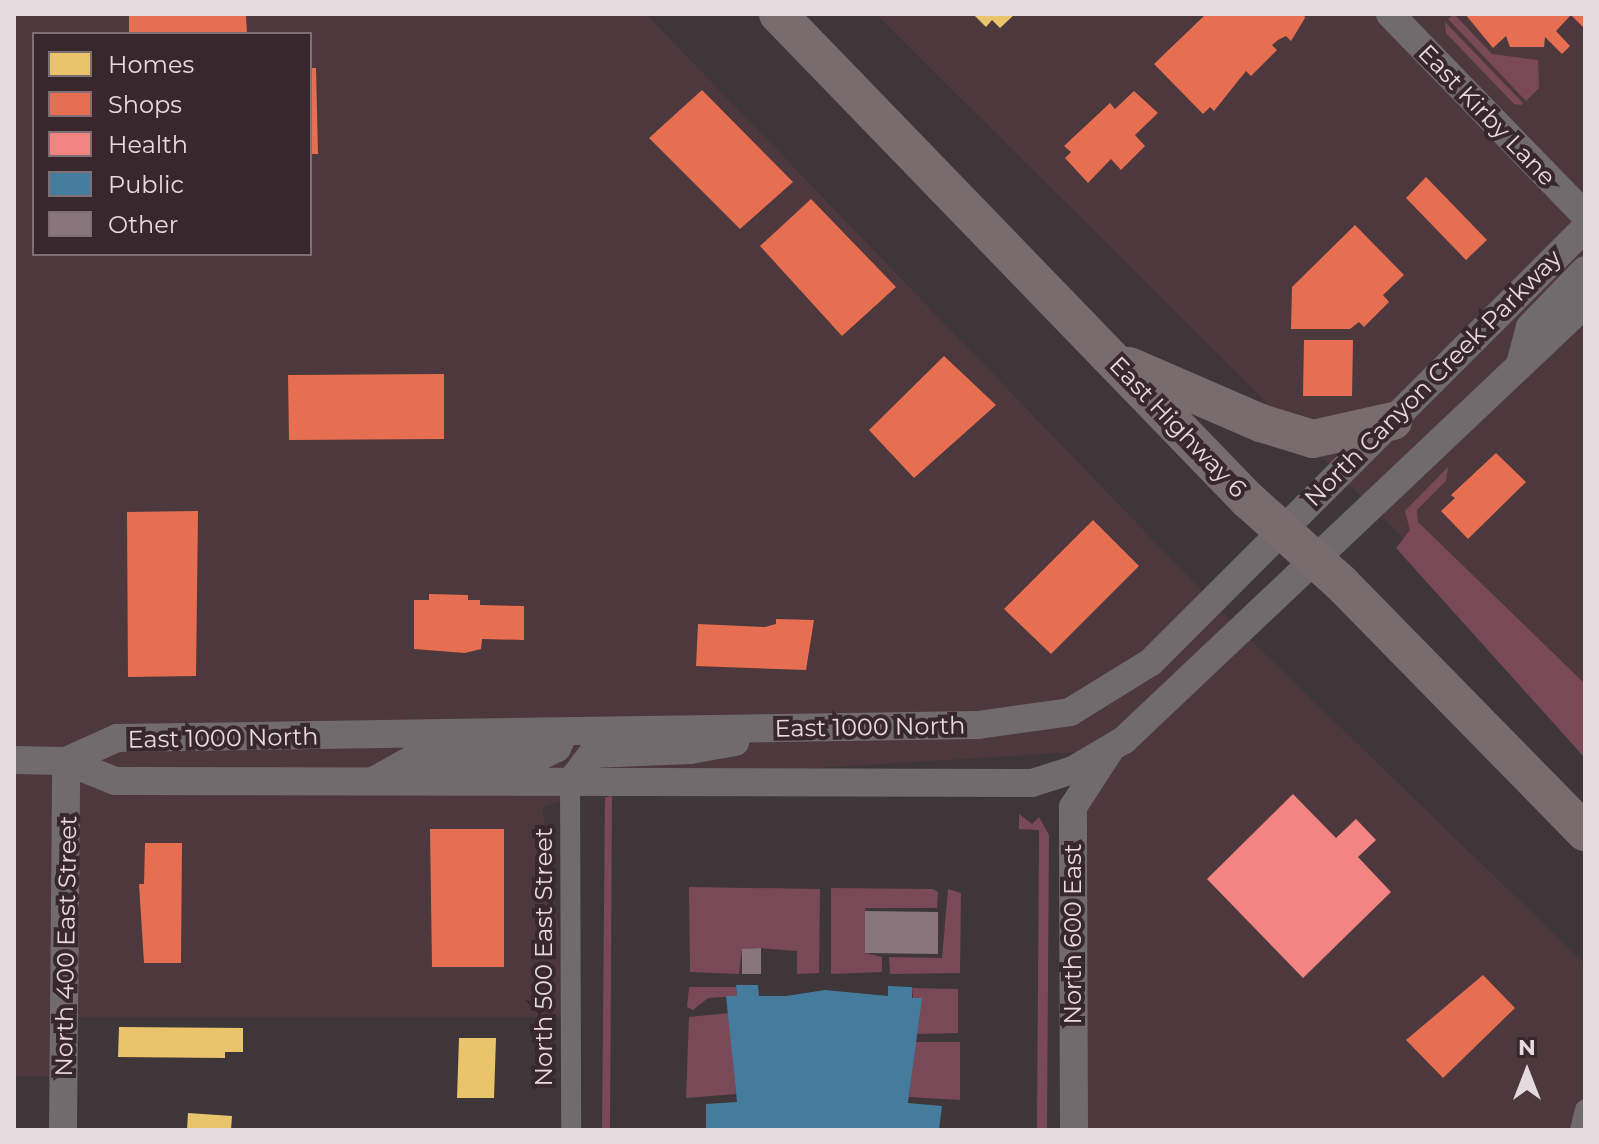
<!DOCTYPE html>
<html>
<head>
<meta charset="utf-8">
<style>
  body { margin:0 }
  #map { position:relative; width:1599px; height:1144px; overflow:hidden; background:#3e3638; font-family:Montserrat,sans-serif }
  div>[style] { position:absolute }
  .built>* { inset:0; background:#4d383e }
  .green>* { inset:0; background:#7a4958 }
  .homes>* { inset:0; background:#e9c46a }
  .shops>* { inset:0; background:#e76f51 }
  .health>* { inset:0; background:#f28482 }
  .public>* { inset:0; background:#457b9d }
  .building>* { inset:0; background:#89767c }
  .street>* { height:20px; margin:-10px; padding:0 10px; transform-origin:10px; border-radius:10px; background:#726b6d }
  .secondary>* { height:28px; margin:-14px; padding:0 14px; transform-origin:14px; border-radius:14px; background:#726b6d }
  .highway>* { height:38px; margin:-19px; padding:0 19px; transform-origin:19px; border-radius:19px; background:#796c6f }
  span { translate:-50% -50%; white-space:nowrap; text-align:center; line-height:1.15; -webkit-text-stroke:8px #38282d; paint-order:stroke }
  .street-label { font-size:24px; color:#e5dadd }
  .frame { position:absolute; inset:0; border:16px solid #e5dadd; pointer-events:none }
  .legend { position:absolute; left:32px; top:32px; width:280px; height:224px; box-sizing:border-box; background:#38282d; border:2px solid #7d6f73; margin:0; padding:10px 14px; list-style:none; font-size:24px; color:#e5dadd }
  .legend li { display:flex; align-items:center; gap:16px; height:40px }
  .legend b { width:40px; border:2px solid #7d6f73 }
  .north { position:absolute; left:1487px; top:1032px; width:80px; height:80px; -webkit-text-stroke:6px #38282d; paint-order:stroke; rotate:0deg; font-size:22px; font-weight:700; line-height:32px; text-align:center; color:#e5dadd }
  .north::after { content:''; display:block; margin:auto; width:28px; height:36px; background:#e5dadd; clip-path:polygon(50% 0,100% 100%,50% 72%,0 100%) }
</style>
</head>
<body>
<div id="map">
  <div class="built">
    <div style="clip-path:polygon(evenodd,14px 14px,646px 14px,1237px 627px,1585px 964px,1585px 1130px,1073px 1130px,1074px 835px,1110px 750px,571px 783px,570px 799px,542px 807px,571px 1017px,64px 1017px,65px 1076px,14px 1076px,14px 14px,34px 34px,310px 34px,310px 254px,34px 254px,34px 34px)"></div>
    <div style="clip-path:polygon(876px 14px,1585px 14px,1585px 719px,1391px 526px)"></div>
  </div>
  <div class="green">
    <div style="clip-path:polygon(1454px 14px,1492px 54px,1538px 60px,1539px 88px,1526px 101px,1448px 19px)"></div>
    <div style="clip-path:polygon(1445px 22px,1523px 103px,1521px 105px,1514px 104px,1446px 33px)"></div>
    <div style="clip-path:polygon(1448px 467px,1446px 481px,1417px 510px,1418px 522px,1585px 684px,1585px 758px,1396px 548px,1410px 530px,1405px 511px)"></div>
    <div style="clip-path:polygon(612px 795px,610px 1130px,602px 1130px,605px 798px)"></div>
    <div style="clip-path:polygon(1019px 814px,1032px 824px,1039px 817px,1049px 835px,1047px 1130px,1037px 1130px,1039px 830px,1019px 829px)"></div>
    <div style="clip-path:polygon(689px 887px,820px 889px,819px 973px,797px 974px,797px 951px,760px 948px,742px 949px,739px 974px,690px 972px)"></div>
    <div style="clip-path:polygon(831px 888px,933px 889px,938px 892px,937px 908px,865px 908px,865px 953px,882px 957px,882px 972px,831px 974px)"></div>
    <div style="clip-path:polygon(948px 889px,961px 893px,960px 973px,890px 974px,889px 957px,942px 958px)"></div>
    <div style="clip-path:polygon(689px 987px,736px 987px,737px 996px,708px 998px,693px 1010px,687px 1007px)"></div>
    <div style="clip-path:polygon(912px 988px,958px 989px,958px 1033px,917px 1034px)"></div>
    <div style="clip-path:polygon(729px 1013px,736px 1094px,686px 1098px,689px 1017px)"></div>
    <div style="clip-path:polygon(915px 1042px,960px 1042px,960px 1100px,909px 1097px)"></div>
  </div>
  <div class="homes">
    <div style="clip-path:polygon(973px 14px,1015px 14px,1000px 28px,992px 20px,986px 27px)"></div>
    <div style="clip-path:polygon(119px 1027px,243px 1028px,243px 1052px,225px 1052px,225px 1058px,118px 1057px)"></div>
    <div style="clip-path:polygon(459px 1038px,496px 1038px,494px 1098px,457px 1098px)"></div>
    <div style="clip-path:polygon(188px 1113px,232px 1116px,231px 1130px,187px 1130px)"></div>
  </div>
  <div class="shops">
    <div style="clip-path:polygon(129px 14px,246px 14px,247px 34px,129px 34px)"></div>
    <div style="clip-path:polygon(1206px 14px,1304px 14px,1305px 18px,1291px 41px,1286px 36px,1278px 40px,1272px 45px,1277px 50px,1251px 76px,1246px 71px,1214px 111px,1210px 107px,1203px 114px,1154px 64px)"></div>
    <div style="clip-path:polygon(1465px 14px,1585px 14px,1585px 29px,1571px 15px,1556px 31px,1570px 46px,1562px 54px,1545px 37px,1544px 47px,1510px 47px,1506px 36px,1493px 48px)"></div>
    <div style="clip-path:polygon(310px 68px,316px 68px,318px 154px,310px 154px)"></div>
    <div style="clip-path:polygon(702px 90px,793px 182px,740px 229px,649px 138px)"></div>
    <div style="clip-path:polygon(1134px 91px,1158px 113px,1135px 135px,1145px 146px,1121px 170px,1111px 159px,1088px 183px,1065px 158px,1071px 152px,1064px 146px,1110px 103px,1115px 109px)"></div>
    <div style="clip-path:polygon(1426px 177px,1487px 240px,1466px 260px,1406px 198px)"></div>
    <div style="clip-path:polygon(811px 199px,896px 287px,842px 336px,760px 246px)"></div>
    <div style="clip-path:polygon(1355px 225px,1404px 275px,1383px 295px,1389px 302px,1364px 327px,1359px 322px,1350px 329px,1291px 329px,1292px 287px)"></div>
    <div style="clip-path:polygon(1304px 340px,1353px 340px,1352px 396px,1303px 396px)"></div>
    <div style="clip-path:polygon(944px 356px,996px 405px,914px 478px,869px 430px)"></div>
    <div style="clip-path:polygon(444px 374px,444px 439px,289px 440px,288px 375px)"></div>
    <div style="clip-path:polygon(1496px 453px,1526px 482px,1468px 539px,1441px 511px,1455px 498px,1451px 495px)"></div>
    <div style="clip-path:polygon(198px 511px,196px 676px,128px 677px,127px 512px)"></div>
    <div style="clip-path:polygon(1093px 520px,1139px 566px,1051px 654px,1004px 609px)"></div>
    <div style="clip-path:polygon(429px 594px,468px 595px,468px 600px,480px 600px,480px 605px,524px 606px,524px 640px,482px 639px,481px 649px,465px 653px,414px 649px,414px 600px,429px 600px)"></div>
    <div style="clip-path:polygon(776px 619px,814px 620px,806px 670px,696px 666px,698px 624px,765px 627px,776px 624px)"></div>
    <div style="clip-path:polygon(430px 829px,504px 829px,504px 967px,432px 967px)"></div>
    <div style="clip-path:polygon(145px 843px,182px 843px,181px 963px,144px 963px,139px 884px,144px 884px)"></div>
    <div style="clip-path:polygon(1483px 975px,1515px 1008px,1443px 1078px,1406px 1040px)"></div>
  </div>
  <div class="health">
    <div style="clip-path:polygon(1293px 794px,1336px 838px,1356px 819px,1376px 840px,1358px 857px,1391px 892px,1303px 978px,1207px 879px)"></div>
  </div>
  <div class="public">
    <div style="clip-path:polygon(736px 985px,758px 985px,759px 996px,786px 996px,825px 990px,888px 996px,888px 986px,912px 987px,912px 998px,922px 998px,908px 1103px,942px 1106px,939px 1130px,706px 1130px,706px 1104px,737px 1102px,726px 996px,737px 996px)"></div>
  </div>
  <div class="building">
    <div style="clip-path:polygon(865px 911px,938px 912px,938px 954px,865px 953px)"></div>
    <div style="clip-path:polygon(761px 948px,761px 974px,742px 974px,742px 949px)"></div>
  </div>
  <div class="street">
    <div style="left:570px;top:783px;width:347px;rotate:89.8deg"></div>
    <div style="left:1580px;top:1130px;width:21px;rotate:-76deg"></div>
  </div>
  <div class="secondary">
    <div style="left:1390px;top:14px;width:280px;rotate:45.9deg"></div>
    <div style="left:1520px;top:364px;width:38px;rotate:-75deg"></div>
    <div style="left:1530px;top:327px;width:79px;rotate:-46deg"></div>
    <div style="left:14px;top:760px;width:52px;rotate:1.1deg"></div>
    <div style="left:66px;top:761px;width:53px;rotate:22.2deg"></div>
    <div style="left:115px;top:781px;width:917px;rotate:0.12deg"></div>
    <div style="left:1032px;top:783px;width:43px;rotate:-17.6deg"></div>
    <div style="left:1073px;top:770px;width:59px;rotate:-30.5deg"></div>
    <div style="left:1124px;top:740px;width:635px;rotate:-43.4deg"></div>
    <div style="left:66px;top:761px;width:56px;rotate:-24.3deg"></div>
    <div style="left:117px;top:738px;width:861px;rotate:-0.87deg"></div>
    <div style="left:978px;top:725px;width:93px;rotate:-8deg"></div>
    <div style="left:1070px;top:712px;width:95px;rotate:-31.7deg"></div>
    <div style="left:1151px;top:662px;width:614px;rotate:-45deg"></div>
    <div style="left:375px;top:780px;width:41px;rotate:-29.1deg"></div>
    <div style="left:411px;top:760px;width:128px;rotate:-1.3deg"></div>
    <div style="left:539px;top:757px;width:20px;rotate:-27deg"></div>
    <div style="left:557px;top:748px;width:17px;rotate:-65deg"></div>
    <div style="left:570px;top:783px;width:36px;rotate:-53deg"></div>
    <div style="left:592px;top:754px;width:98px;rotate:-2.3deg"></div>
    <div style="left:690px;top:750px;width:46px;rotate:-10.1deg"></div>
    <div style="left:63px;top:1130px;width:369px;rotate:-89.5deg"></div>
    <div style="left:1074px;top:1130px;width:323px;rotate:-90.2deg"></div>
    <div style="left:1073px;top:807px;width:68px;rotate:-57deg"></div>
  </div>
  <div class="highway">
    <div style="left:778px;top:14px;width:675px;rotate:45.96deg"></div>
    <div style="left:1247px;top:499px;width:126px;rotate:41.8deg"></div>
    <div style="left:1341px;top:583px;width:349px;rotate:45.6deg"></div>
    <div style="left:1129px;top:366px;width:144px;rotate:23.4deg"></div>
    <div style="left:1261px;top:423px;width:54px;rotate:17.1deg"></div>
    <div style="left:1313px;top:439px;width:82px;rotate:-12.7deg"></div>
  </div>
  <div class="street-label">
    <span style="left:1487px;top:115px;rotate:46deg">East Kirby Lane</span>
    <span style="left:1433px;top:378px;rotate:-45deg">North Canyon Creek Parkway</span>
    <span style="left:1178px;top:427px;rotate:46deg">East Highway 6</span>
    <span style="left:870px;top:727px;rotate:-1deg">East 1000 North</span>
    <span style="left:223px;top:738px;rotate:-1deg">East 1000 North</span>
    <span style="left:1073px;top:934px;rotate:-90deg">North 600 East</span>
    <span style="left:66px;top:946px;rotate:-89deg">North 400 East Street</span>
    <span style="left:544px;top:957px;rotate:-90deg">North 500 East Street</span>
  </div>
  <div class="frame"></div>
  <ul class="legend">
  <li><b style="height:22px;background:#e9c46a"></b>Homes</li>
  <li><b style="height:22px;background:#e76f51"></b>Shops</li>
  <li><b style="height:22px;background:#f28482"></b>Health</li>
  <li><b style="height:22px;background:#457b9d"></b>Public</li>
  <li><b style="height:22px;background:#89767c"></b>Other</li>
  </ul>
  <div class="north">N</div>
</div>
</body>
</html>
